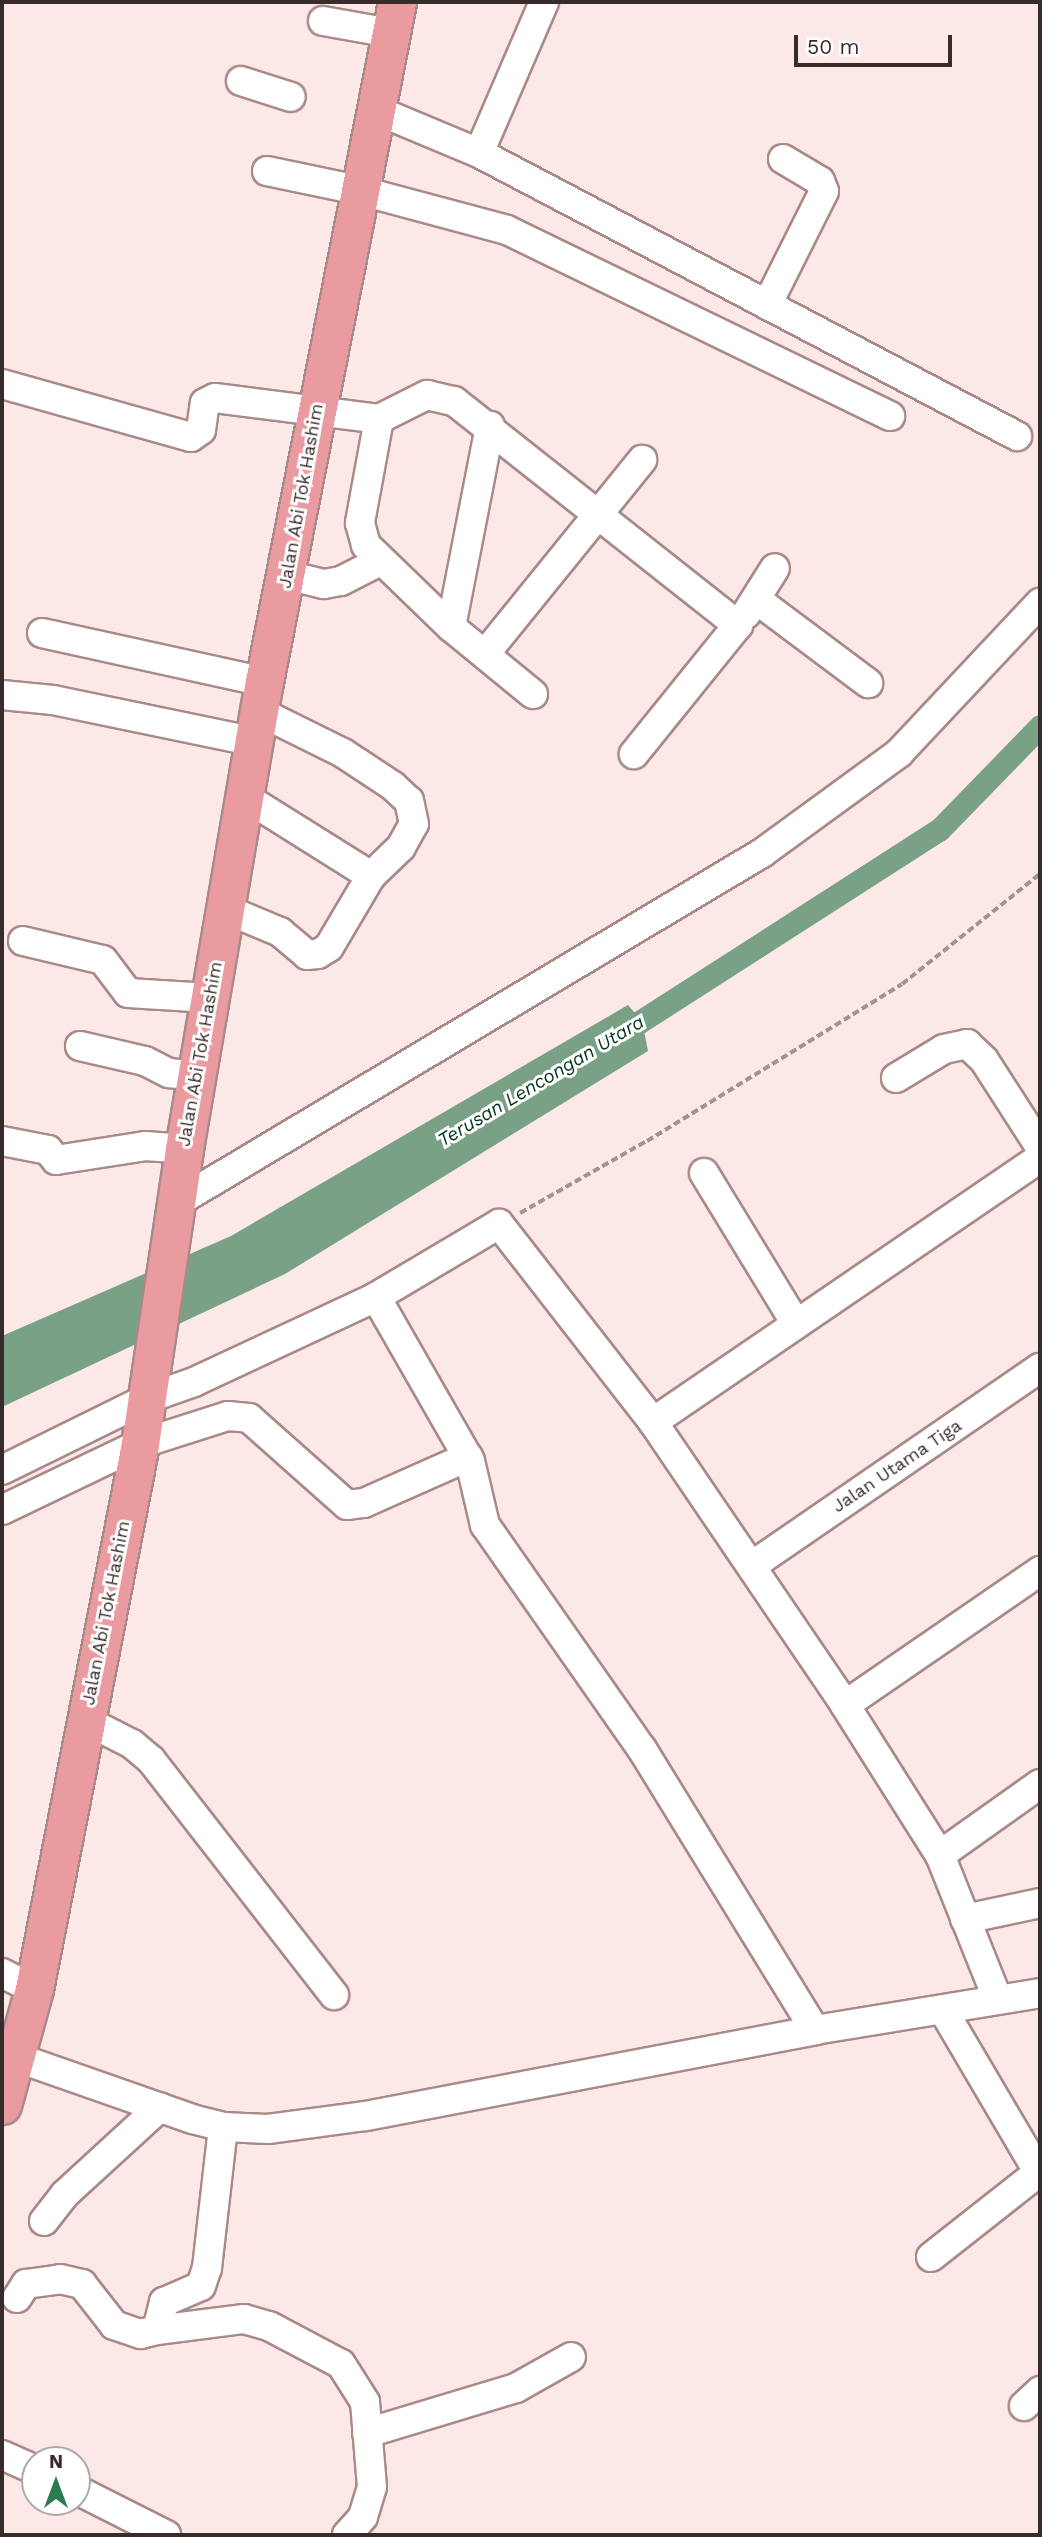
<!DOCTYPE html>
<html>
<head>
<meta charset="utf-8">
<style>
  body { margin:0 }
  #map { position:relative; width:1042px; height:2537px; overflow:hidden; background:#fde8e8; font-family:"Work Sans",sans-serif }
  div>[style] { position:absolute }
  .water>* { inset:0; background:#79a186 }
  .canal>* { height:23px; margin:-11.5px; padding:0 11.5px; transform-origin:11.5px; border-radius:11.5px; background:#79a186 }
  .path>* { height:3.5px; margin-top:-1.75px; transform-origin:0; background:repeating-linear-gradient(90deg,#a49292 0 7px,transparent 0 10.5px) }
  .roads { filter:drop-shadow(2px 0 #a98a89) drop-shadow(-2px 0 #a98a89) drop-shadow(0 2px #a98a89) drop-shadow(0 -2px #a98a89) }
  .minor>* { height:28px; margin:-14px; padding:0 14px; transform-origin:14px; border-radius:14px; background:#fff }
  .major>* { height:37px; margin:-18.5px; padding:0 18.5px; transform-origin:18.5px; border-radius:18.5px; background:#ea9ba0 }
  span { translate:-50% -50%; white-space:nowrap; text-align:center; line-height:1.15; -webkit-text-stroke:6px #fff; paint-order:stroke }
  .street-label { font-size:18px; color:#382b2b }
  .water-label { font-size:19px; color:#01351a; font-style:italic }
  .frame { position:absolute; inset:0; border:4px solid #382b2b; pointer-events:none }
  .north { position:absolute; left:21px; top:2446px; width:70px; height:70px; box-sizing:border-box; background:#fff; border:2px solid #afaaaa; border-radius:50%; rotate:0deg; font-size:19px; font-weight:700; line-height:28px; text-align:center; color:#382b2b }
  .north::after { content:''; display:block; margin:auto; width:24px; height:32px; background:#2a7c4e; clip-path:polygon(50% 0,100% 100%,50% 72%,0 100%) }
  .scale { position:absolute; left:794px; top:35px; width:158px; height:32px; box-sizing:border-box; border:4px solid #382b2b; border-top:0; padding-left:9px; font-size:21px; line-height:24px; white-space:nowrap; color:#382b2b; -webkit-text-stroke:5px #fff; paint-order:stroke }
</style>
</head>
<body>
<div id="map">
  <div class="water">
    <div style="clip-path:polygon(628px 1005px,642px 1021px,648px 1051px,285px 1274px,2px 1407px,2px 1336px,231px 1236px)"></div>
  </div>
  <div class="canal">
    <div style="left:616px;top:1037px;width:384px;rotate:-32.7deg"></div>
    <div style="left:939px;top:830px;width:145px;rotate:-45.8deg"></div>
  </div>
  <div class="path">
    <div style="left:520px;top:1213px;width:146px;rotate:-29.6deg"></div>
    <div style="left:647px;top:1141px;width:299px;rotate:-31.6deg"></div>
    <div style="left:902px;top:984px;width:176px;rotate:-38.6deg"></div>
  </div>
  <div class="roads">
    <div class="minor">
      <div style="left:323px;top:21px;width:69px;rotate:10deg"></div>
      <div style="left:241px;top:81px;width:52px;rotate:17.7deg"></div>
      <div style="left:376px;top:110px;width:112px;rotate:22.7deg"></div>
      <div style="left:479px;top:153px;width:608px;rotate:27.75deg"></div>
      <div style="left:479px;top:153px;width:164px;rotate:-66.7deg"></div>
      <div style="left:267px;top:171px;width:93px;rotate:11.8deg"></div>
      <div style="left:358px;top:190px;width:154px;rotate:15deg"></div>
      <div style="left:507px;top:230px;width:426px;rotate:25.9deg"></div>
      <div style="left:767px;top:305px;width:127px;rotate:-63.4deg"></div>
      <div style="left:824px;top:191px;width:11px;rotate:-112deg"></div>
      <div style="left:820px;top:181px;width:43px;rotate:-149.3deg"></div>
      <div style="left:2px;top:384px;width:196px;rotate:15.7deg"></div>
      <div style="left:191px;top:437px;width:12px;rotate:-35deg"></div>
      <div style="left:201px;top:430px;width:27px;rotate:-82deg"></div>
      <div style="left:205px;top:403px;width:11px;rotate:-27deg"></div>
      <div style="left:215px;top:398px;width:165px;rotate:7.3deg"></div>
      <div style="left:379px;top:419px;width:54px;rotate:-26.6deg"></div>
      <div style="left:427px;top:395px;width:28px;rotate:13deg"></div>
      <div style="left:454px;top:401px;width:362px;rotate:38.3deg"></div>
      <div style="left:738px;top:625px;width:166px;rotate:128.9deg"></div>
      <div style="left:379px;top:419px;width:106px;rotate:100.4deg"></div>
      <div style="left:360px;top:523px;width:23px;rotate:75deg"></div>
      <div style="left:366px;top:545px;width:118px;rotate:44deg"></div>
      <div style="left:451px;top:627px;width:106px;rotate:39.3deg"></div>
      <div style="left:287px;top:575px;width:38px;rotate:14deg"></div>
      <div style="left:324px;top:584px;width:17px;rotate:-10deg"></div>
      <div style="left:341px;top:581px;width:44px;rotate:-27.1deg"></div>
      <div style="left:757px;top:600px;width:139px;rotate:36.8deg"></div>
      <div style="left:746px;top:614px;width:54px;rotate:-57.8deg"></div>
      <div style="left:451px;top:627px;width:205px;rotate:-79deg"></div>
      <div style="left:42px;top:633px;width:227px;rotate:12.4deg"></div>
      <div style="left:485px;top:654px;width:250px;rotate:-51deg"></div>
      <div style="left:2px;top:695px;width:51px;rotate:5.6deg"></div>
      <div style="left:53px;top:700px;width:206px;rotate:11.7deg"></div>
      <div style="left:245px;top:797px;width:149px;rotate:32.1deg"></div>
      <div style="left:225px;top:909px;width:60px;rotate:22.7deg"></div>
      <div style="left:280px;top:932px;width:35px;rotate:40deg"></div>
      <div style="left:307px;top:955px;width:11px;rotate:-5deg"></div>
      <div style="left:318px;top:954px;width:13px;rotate:-32deg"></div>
      <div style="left:329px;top:947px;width:82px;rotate:-59.4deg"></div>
      <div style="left:371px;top:876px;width:42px;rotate:-44deg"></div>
      <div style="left:401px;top:847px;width:26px;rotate:-61deg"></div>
      <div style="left:414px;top:824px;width:24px;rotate:-102deg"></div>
      <div style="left:409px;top:801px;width:22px;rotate:-137deg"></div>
      <div style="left:393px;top:786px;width:60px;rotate:-146.6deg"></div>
      <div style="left:343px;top:753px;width:93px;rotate:-153.7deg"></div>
      <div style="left:23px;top:941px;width:82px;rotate:13.4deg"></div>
      <div style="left:103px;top:960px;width:41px;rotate:52.9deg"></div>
      <div style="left:128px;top:993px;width:82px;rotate:3.5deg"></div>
      <div style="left:80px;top:1046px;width:67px;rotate:13deg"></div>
      <div style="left:145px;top:1061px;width:27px;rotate:27deg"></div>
      <div style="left:169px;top:1073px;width:27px;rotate:6deg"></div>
      <div style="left:896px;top:1078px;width:56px;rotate:-31.1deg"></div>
      <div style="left:944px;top:1049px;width:24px;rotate:-12deg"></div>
      <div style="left:967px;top:1044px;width:23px;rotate:43deg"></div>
      <div style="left:984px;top:1060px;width:103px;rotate:57.2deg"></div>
      <div style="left:2px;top:1141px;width:47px;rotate:11.1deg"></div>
      <div style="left:48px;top:1150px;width:13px;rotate:51deg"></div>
      <div style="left:56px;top:1160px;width:90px;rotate:-8.9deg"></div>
      <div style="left:145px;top:1146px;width:39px;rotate:4deg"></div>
      <div style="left:704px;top:1173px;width:177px;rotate:58.6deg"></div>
      <div style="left:176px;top:1203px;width:683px;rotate:-30.85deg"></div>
      <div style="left:762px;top:853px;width:170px;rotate:-36.1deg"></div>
      <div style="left:899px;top:753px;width:206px;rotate:-46.8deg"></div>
      <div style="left:376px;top:1297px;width:189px;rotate:60.2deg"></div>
      <div style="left:470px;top:1461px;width:66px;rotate:76.8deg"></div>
      <div style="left:485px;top:1525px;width:274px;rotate:55deg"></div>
      <div style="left:642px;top:1749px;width:330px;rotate:58.4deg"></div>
      <div style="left:653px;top:1422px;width:468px;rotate:-34.3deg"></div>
      <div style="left:2px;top:1470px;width:161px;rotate:-26.2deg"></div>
      <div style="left:146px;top:1399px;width:51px;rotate:-19.5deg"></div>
      <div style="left:194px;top:1382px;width:201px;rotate:-25deg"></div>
      <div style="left:376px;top:1297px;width:143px;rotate:-30.7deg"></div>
      <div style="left:499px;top:1224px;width:251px;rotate:52.1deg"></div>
      <div style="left:653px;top:1422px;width:342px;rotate:55.8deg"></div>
      <div style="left:845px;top:1705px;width:178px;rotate:57.7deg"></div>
      <div style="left:940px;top:1855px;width:156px;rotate:68.2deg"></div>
      <div style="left:2px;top:1510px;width:153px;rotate:-25.6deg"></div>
      <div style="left:140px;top:1444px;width:92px;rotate:-17.7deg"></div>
      <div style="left:228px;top:1416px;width:21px;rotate:5deg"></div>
      <div style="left:249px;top:1418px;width:131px;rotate:41.6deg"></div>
      <div style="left:347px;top:1505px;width:17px;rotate:-7deg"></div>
      <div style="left:364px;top:1503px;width:114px;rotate:-23.9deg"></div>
      <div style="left:753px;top:1565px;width:348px;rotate:-34.5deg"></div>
      <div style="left:845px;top:1705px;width:237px;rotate:-34.5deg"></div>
      <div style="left:85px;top:1720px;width:53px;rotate:27.1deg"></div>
      <div style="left:132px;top:1744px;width:25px;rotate:40deg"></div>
      <div style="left:151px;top:1760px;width:298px;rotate:52.1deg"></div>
      <div style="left:940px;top:1855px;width:123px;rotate:-35.4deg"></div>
      <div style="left:965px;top:1919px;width:77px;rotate:-12deg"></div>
      <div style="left:2px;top:1973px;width:36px;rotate:27deg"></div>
      <div style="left:943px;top:2010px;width:191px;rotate:59.5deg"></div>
      <div style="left:18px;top:2058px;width:184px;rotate:19.3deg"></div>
      <div style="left:192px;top:2119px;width:32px;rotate:14deg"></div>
      <div style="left:223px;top:2127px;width:45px;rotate:2.5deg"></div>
      <div style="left:268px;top:2129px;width:99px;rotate:-7.6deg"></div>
      <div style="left:366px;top:2116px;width:457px;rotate:-10.8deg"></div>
      <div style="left:815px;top:2030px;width:228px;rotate:-9.3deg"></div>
      <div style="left:44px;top:2221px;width:33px;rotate:-52deg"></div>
      <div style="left:64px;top:2195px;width:130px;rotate:-42.5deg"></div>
      <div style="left:931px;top:2257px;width:137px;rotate:-38.2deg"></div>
      <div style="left:17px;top:2298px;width:17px;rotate:-57deg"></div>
      <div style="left:26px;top:2284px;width:34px;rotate:-8deg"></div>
      <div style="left:60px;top:2279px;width:23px;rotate:13deg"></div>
      <div style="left:82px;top:2284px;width:52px;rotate:52deg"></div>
      <div style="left:114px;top:2325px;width:28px;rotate:19deg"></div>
      <div style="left:140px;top:2334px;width:17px;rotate:-13deg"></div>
      <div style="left:157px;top:2330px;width:29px;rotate:-76deg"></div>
      <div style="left:164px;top:2302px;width:40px;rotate:-23.4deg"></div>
      <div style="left:201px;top:2286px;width:19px;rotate:-72deg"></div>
      <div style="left:207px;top:2268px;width:142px;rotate:-83.5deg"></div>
      <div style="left:157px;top:2330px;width:88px;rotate:-7.2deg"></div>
      <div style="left:244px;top:2319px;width:26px;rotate:16deg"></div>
      <div style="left:269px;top:2326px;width:81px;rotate:27.8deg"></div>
      <div style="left:341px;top:2364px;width:45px;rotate:57.7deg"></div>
      <div style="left:365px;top:2402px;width:85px;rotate:85.3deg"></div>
      <div style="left:372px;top:2487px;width:31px;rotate:107deg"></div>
      <div style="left:363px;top:2517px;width:24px;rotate:132deg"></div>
      <div style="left:1024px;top:2406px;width:22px;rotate:-43deg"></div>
      <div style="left:367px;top:2433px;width:156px;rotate:-16.8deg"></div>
      <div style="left:516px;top:2388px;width:63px;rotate:-29.4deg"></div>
      <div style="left:2px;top:2455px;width:36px;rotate:24deg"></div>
      <div style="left:77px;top:2490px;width:100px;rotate:26.8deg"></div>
    </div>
    <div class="major">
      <div style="left:2px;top:2105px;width:120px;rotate:-74.6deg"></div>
      <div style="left:34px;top:1989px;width:555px;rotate:-78.99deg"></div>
      <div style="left:140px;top:1444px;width:298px;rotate:-81.5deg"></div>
      <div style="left:184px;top:1149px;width:474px;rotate:-80.3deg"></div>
      <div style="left:264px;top:682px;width:693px;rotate:-78.93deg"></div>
    </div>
  </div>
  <div class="street-label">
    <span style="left:301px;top:496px;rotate:-80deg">Jalan Abi Tok Hashim</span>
    <span style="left:200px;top:1054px;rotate:-80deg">Jalan Abi Tok Hashim</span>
    <span style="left:897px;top:1466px;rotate:-34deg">Jalan Utama Tiga</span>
    <span style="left:106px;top:1613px;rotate:-79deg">Jalan Abi Tok Hashim</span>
  </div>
  <div class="water-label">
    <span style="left:541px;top:1081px;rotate:-31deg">Terusan Lencongan Utara</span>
  </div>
  <div class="frame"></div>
  <div class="north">N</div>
  <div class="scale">50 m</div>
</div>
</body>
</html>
